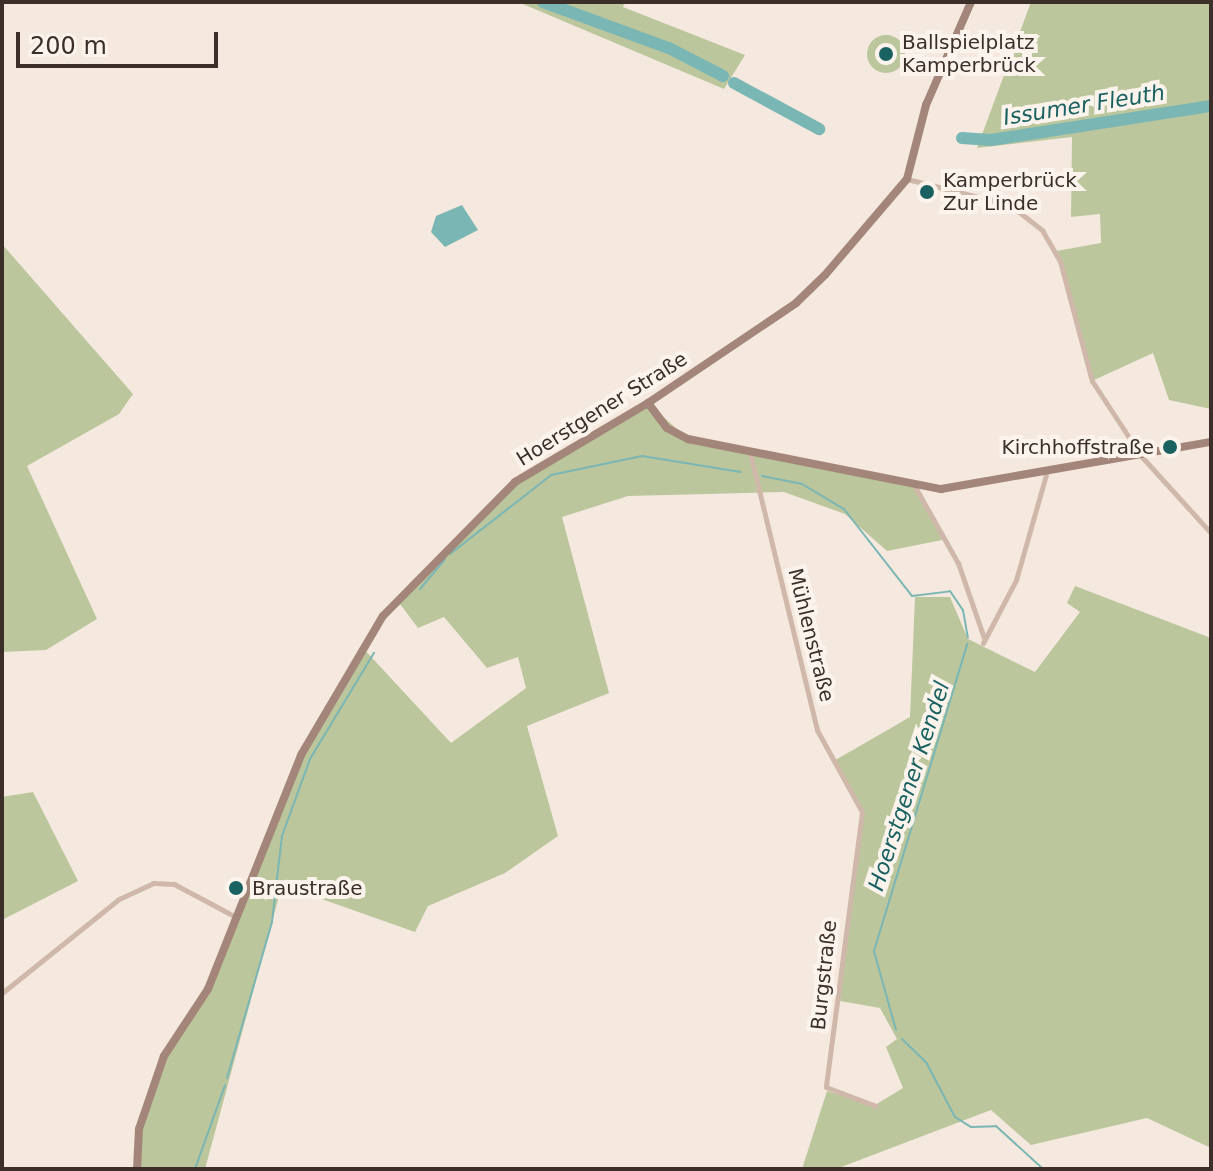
<!DOCTYPE html>
<html>
<head>
<meta charset="utf-8">
<style>
  body { margin:0 }
  #map { position:relative; width:1213px; height:1171px; overflow:hidden; background:#f5e9df; font-family:"DejaVu Sans",sans-serif }
  div>[style] { position:absolute }
  .green>* { inset:0; background:#bbc69c }
  .round { border-radius:50% }
  .water>* { inset:0; background:#7ab6b4 }
  .stream>* { height:2px; margin:-1px; padding:0 1px; transform-origin:1px; border-radius:1px; background:#7ab6b4 }
  .river>* { height:12px; margin:-6px; padding:0 6px; transform-origin:6px; border-radius:6px; background:#7ab6b4 }
  .street>* { height:5px; margin:-2.5px; padding:0 2.5px; transform-origin:2.5px; border-radius:2.5px; background:#cfb8a9 }
  .secondary>* { height:8px; margin:-4px; padding:0 4px; transform-origin:4px; border-radius:4px; background:#a38679 }
  .dots>* { width:22px; height:22px; translate:-50% -50%; box-sizing:border-box; border:4px solid #fcf4ec; border-radius:50% }
  span { translate:-50% -50%; white-space:nowrap; text-align:center; line-height:1.15; -webkit-text-stroke:8px #fcf4ec; paint-order:stroke }
  .poi-label { font-size:20px; color:#3c2e29 }
  .left { translate:0 -50%; text-align:left }
  .right { translate:-100% -50%; text-align:right }
  .street-label { font-size:20px; color:#3c2e29 }
  .water-label { font-size:22px; color:#1a6262; font-style:italic }
  .frame { position:absolute; inset:0; border:4px solid #3c2e29; pointer-events:none }
  .scale { position:absolute; left:16px; top:32px; width:202px; height:36px; box-sizing:border-box; border:4px solid #3c2e29; border-top:0; padding-left:10px; font-size:24px; line-height:28px; white-space:nowrap; color:#3c2e29; -webkit-text-stroke:6px #fcf4ec; paint-order:stroke }
</style>
</head>
<body>
<div id="map">
  <div class="green">
    <div style="clip-path:polygon(518px 2px,625px 2px,623px 7px,745px 55px,724px 89px)"></div>
    <div style="clip-path:polygon(1031px 2px,1211px 2px,1211px 409px,1169px 400px,1153px 353px,1092px 381px,1056px 251px,1101px 243px,1100px 214px,1071px 217px,1072px 137px,977px 148px)"></div>
    <div class="round" style="left:867px;top:35px;width:38px;height:38px"></div>
    <div style="clip-path:polygon(2px 244px,133px 394px,119px 414px,27px 466px,97px 619px,46px 650px,2px 652px)"></div>
    <div style="clip-path:polygon(648px 403px,688px 439px,914px 485px,947px 539px,887px 551px,845px 514px,784px 492px,628px 496px,562px 517px,609px 693px,527px 726px,558px 836px,505px 873px,428px 906px,415px 932px,282px 885px,205px 1169px,137px 1169px,137px 1145px,164px 1056px,207px 985px,301px 755px,362px 647px,451px 743px,526px 688px,518px 657px,487px 668px,444px 617px,418px 628px,397px 600px,515px 482px)"></div>
    <div style="clip-path:polygon(1075px 586px,1211px 638px,1211px 1148px,1147px 1118px,1031px 1145px,991px 1110px,836px 1169px,802px 1169px,827px 1091px,875px 1105px,903px 1088px,886px 1047px,897px 1039px,880px 1008px,840px 1001px,862px 812px,832px 762px,910px 717px,915px 597px,950px 597px,968px 639px,1035px 672px,1080px 612px,1067px 603px)"></div>
    <div style="clip-path:polygon(33px 792px,78px 881px,2px 920px,2px 797px)"></div>
  </div>
  <div class="water">
    <div style="clip-path:polygon(462px 205px,478px 230px,445px 247px,431px 232px,436px 216px)"></div>
  </div>
  <div class="stream">
    <div style="left:762px;top:476px;width:41px;rotate:11.3deg"></div>
    <div style="left:802px;top:484px;width:49px;rotate:30.8deg"></div>
    <div style="left:844px;top:509px;width:110px;rotate:52deg"></div>
    <div style="left:912px;top:596px;width:38px;rotate:-7deg"></div>
    <div style="left:950px;top:591px;width:23px;rotate:56deg"></div>
    <div style="left:963px;top:610px;width:28px;rotate:80deg"></div>
    <div style="left:450px;top:554px;width:128px;rotate:-38deg"></div>
    <div style="left:551px;top:475px;width:93px;rotate:-11.8deg"></div>
    <div style="left:642px;top:456px;width:100px;rotate:9.2deg"></div>
    <div style="left:420px;top:589px;width:39px;rotate:-50deg"></div>
    <div style="left:896px;top:1030px;width:82px;rotate:-105.6deg"></div>
    <div style="left:874px;top:951px;width:321px;rotate:-73.1deg"></div>
    <div style="left:902px;top:1039px;width:33px;rotate:44deg"></div>
    <div style="left:926px;top:1062px;width:62px;rotate:62.2deg"></div>
    <div style="left:955px;top:1117px;width:19px;rotate:32deg"></div>
    <div style="left:971px;top:1127px;width:25px;rotate:-2deg"></div>
    <div style="left:996px;top:1126px;width:62px;rotate:42.4deg"></div>
    <div style="left:227px;top:1078px;width:162px;rotate:-73.9deg"></div>
    <div style="left:272px;top:922px;width:87px;rotate:-83.4deg"></div>
    <div style="left:282px;top:836px;width:82px;rotate:-70deg"></div>
    <div style="left:310px;top:759px;width:124px;rotate:-58.9deg"></div>
    <div style="left:195px;top:1169px;width:89px;rotate:-70.3deg"></div>
  </div>
  <div class="river">
    <div style="left:543px;top:2px;width:134px;rotate:20.1deg"></div>
    <div style="left:669px;top:48px;width:61px;rotate:27.4deg"></div>
    <div style="left:734px;top:83px;width:97px;rotate:28.4deg"></div>
    <div style="left:962px;top:138px;width:29px;rotate:4deg"></div>
    <div style="left:991px;top:140px;width:223px;rotate:-8.8deg"></div>
  </div>
  <div class="street">
    <div style="left:907px;top:179px;width:106px;rotate:14.2deg"></div>
    <div style="left:1010px;top:205px;width:41px;rotate:38deg"></div>
    <div style="left:1042px;top:230px;width:36px;rotate:60deg"></div>
    <div style="left:1060px;top:261px;width:124px;rotate:75.1deg"></div>
    <div style="left:1092px;top:381px;width:91px;rotate:56.7deg"></div>
    <div style="left:1142px;top:457px;width:103px;rotate:47.8deg"></div>
    <div style="left:751px;top:457px;width:281px;rotate:76.4deg"></div>
    <div style="left:817px;top:730px;width:94px;rotate:61.2deg"></div>
    <div style="left:862px;top:812px;width:277px;rotate:97.5deg"></div>
    <div style="left:826px;top:1087px;width:53px;rotate:20.8deg"></div>
    <div style="left:914px;top:485px;width:90px;rotate:60.6deg"></div>
    <div style="left:958px;top:563px;width:79px;rotate:70.9deg"></div>
    <div style="left:983px;top:643px;width:71px;rotate:-62.4deg"></div>
    <div style="left:1016px;top:580px;width:109px;rotate:-74.1deg"></div>
    <div style="left:2px;top:993px;width:150px;rotate:-38.8deg"></div>
    <div style="left:119px;top:899px;width:38px;rotate:-25deg"></div>
    <div style="left:153px;top:883px;width:21px;rotate:3deg"></div>
    <div style="left:174px;top:884px;width:68px;rotate:28.1deg"></div>
  </div>
  <div class="secondary">
    <div style="left:648px;top:403px;width:31px;rotate:53deg"></div>
    <div style="left:667px;top:428px;width:24px;rotate:28deg"></div>
    <div style="left:688px;top:439px;width:258px;rotate:11.2deg"></div>
    <div style="left:941px;top:489px;width:274px;rotate:-9.9deg"></div>
    <div style="left:137px;top:1169px;width:40px;rotate:-87.1deg"></div>
    <div style="left:139px;top:1129px;width:77px;rotate:-71.1deg"></div>
    <div style="left:164px;top:1056px;width:80px;rotate:-56.7deg"></div>
    <div style="left:208px;top:989px;width:252px;rotate:-68.3deg"></div>
    <div style="left:301px;top:755px;width:161px;rotate:-59.5deg"></div>
    <div style="left:383px;top:616px;width:188px;rotate:-45.4deg"></div>
    <div style="left:515px;top:482px;width:155px;rotate:-30.7deg"></div>
    <div style="left:648px;top:403px;width:179px;rotate:-34deg"></div>
    <div style="left:796px;top:303px;width:40px;rotate:-44deg"></div>
    <div style="left:825px;top:275px;width:126px;rotate:-49.5deg"></div>
    <div style="left:907px;top:179px;width:76px;rotate:-75.6deg"></div>
    <div style="left:926px;top:105px;width:112px;rotate:-66.4deg"></div>
  </div>
  <div class="dots">
    <div style="left:886px;top:54px;background:#1a6262"></div>
    <div style="left:927px;top:192px;background:#1a6262"></div>
    <div style="left:1170px;top:447px;background:#1a6262"></div>
    <div style="left:236px;top:888px;background:#1a6262"></div>
  </div>
  <div class="poi-label">
    <span class="left" style="left:902px;top:54px">Ballspielplatz<br>Kamperbrück</span>
    <span class="left" style="left:943px;top:192px">Kamperbrück<br>Zur Linde</span>
    <span class="right" style="left:1154px;top:447px">Kirchhoffstraße</span>
    <span class="left" style="left:252px;top:888px">Braustraße</span>
  </div>
  <div class="street-label">
    <span style="left:602px;top:409px;rotate:-32deg">Hoerstgener Straße</span>
    <span style="left:811px;top:635px;rotate:76deg">Mühlenstraße</span>
    <span style="left:824px;top:975px;rotate:-84deg">Burgstraße</span>
  </div>
  <div class="water-label">
    <span style="left:1084px;top:105px;rotate:-9deg">Issumer Fleuth</span>
    <span style="left:909px;top:786px;rotate:-72deg">Hoerstgener Kendel</span>
  </div>
  <div class="frame"></div>
  <div class="scale">200 m</div>
</div>
</body>
</html>
